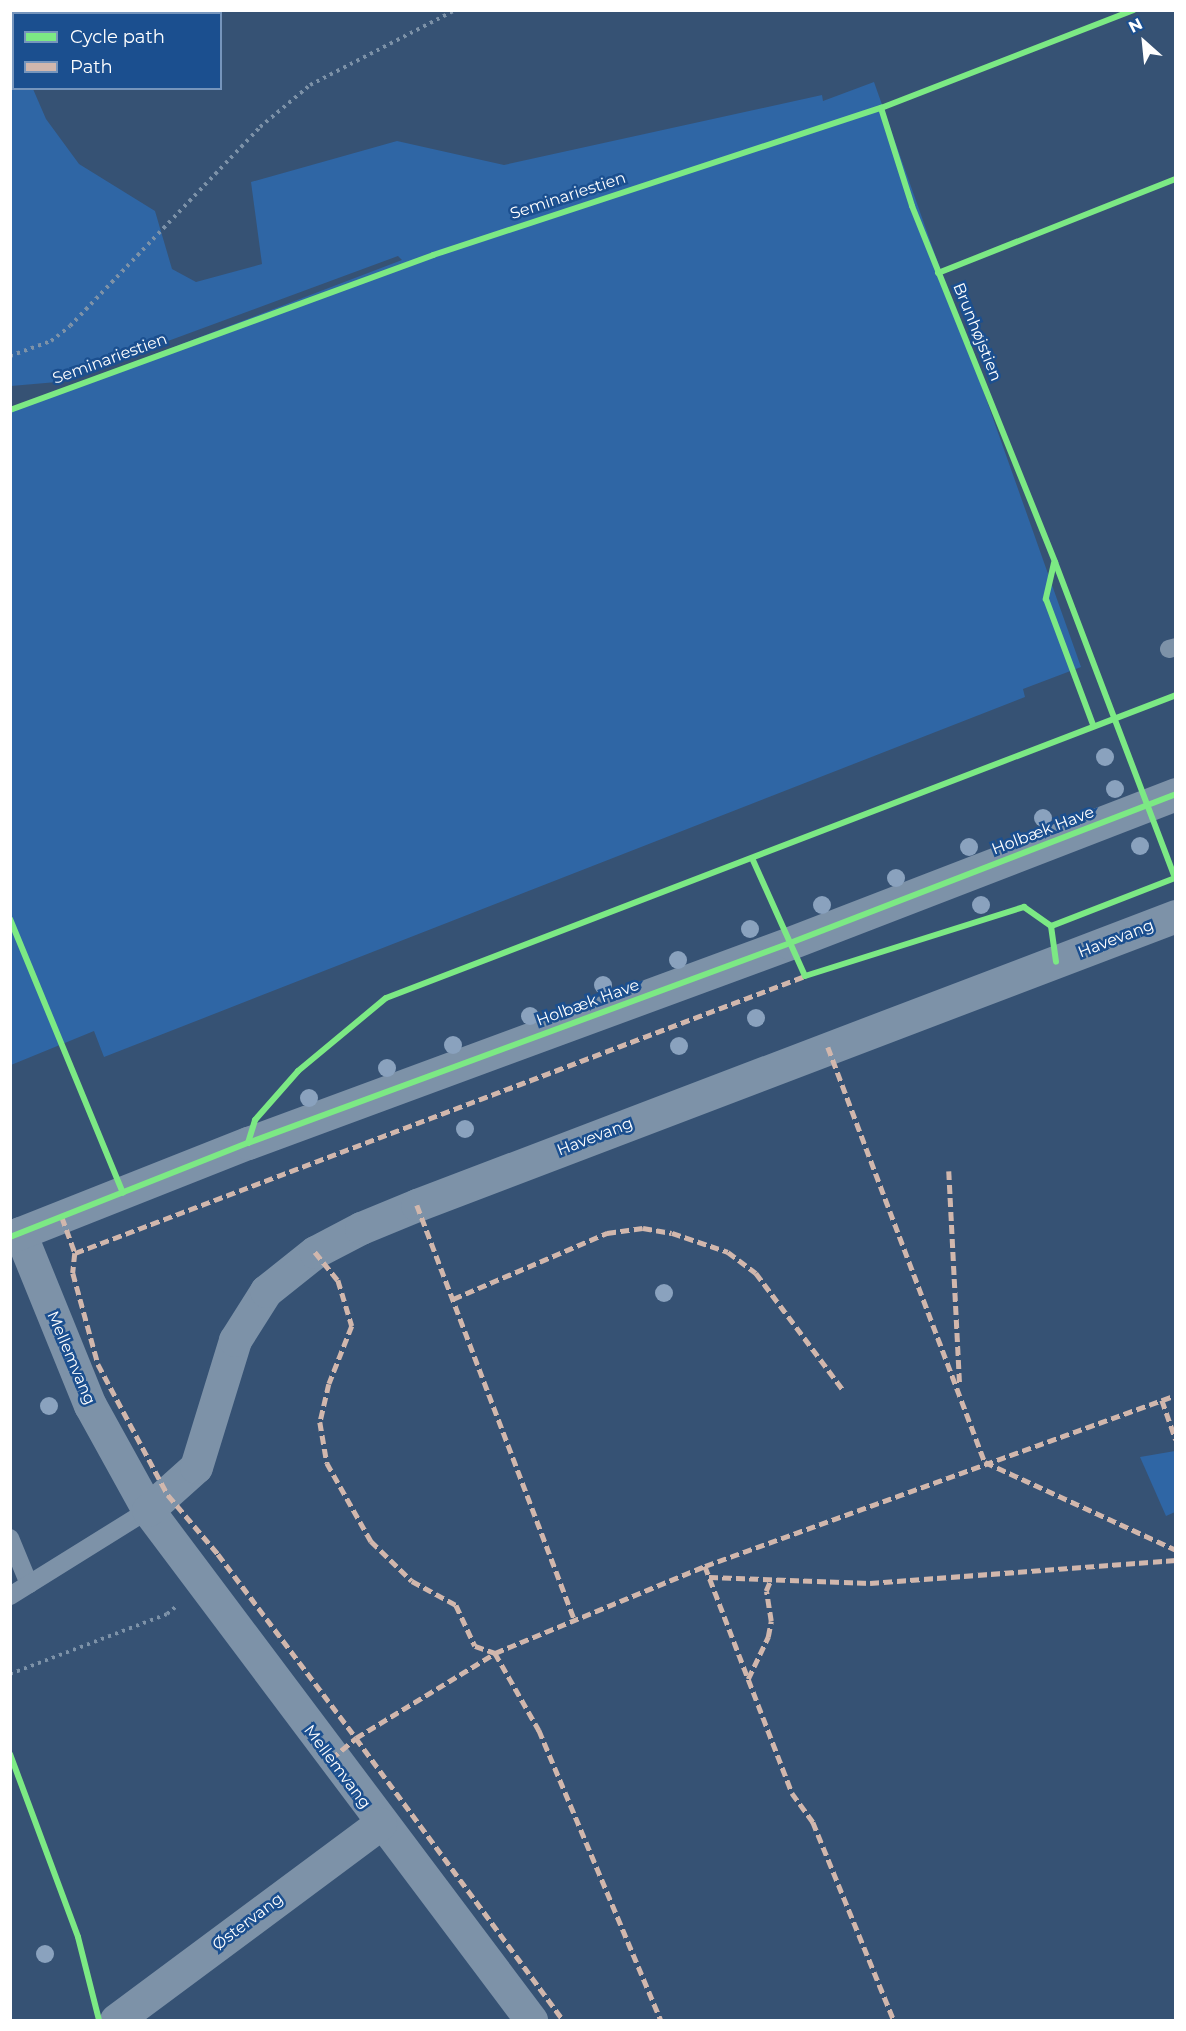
<!DOCTYPE html>
<html>
<head>
<meta charset="utf-8">
<style>
  body { margin:0 }
  #map { position:relative; width:1186px; height:2031px; overflow:hidden; background:#365274; font-family:Montserrat,sans-serif }
  div>[style] { position:absolute }
  .green>* { inset:0; background:#2f66a5 }
  .path>* { height:4px; margin-top:-2px; transform-origin:0; background:repeating-linear-gradient(90deg,#7d92a8 0 3px,transparent 0 7.5px) }
  .service>* { height:18px; margin:-9px; padding:0 9px; transform-origin:9px; border-radius:9px; background:#7d92a8 }
  .minor>* { height:33px; margin:-16.5px; padding:0 16.5px; transform-origin:16.5px; border-radius:16.5px; background:#7d92a8 }
  .tertiary>* { height:33px; margin:-16.5px; padding:0 16.5px; transform-origin:16.5px; border-radius:16.5px; background:#7d92a8 }
  .quiet>* { height:4.5px; margin-top:-2.25px; transform-origin:0; background:repeating-linear-gradient(90deg,#d1b7ad 0 9px,transparent 0 13.5px) }
  .cycleway>* { height:6px; margin:-3px; padding:0 3px; transform-origin:3px; border-radius:3px; background:#7ce984 }
  .trees>* { width:18px; height:18px; margin:-9px; border-radius:50%; background:#8aa2be }
  span { translate:-50% -50%; white-space:nowrap; text-align:center; line-height:1.15; -webkit-text-stroke:5px #1b4f8f; paint-order:stroke }
  .street-label { font-size:16px; color:#fff }
  .frame { position:absolute; inset:0; border:12px solid #fff; pointer-events:none }
  .legend { position:absolute; left:12px; top:12px; width:210px; height:78px; box-sizing:border-box; background:#1b4f8f; border:2px solid #7695bc; margin:0; padding:8px 10px; list-style:none; font-size:18px; color:#fff }
  .legend li { display:flex; align-items:center; gap:12px; height:30px }
  .legend b { width:30px; border:2px solid #7695bc }
  .north { position:absolute; left:1114px; top:12px; width:60px; height:60px; -webkit-text-stroke:4px #1b4f8f; paint-order:stroke; rotate:333deg; font-size:16px; font-weight:700; line-height:24px; text-align:center; color:#fff }
  .north::after { content:''; display:block; margin:auto; width:21px; height:27px; background:#fff; clip-path:polygon(50% 0,100% 100%,50% 72%,0 100%) }
</style>
</head>
<body>
<div id="map">
  <div class="green">
    <div style="clip-path:polygon(10px 37px,14px 88px,33px 89px,46px 119px,79px 164px,155px 211px,172px 269px,196px 282px,262px 264px,251px 182px,397px 141px,504px 165px,822px 95px,823px 101px,874px 82px,1081px 667px,1023px 689px,1025px 697px,104px 1057px,94px 1031px,11px 1065px,11px 409px,402px 260px,398px 256px,57px 382px,11px 386px)"></div>
    <div style="clip-path:polygon(1175px 1451px,1175px 1512px,1166px 1516px,1140px 1457px)"></div>
  </div>
  <div class="path">
    <div style="left:10px;top:356px;width:44px;rotate:-20.1deg"></div>
    <div style="left:51px;top:341px;width:24px;rotate:-38deg"></div>
    <div style="left:70px;top:326px;width:275px;rotate:-46.3deg"></div>
    <div style="left:260px;top:127px;width:65px;rotate:-40deg"></div>
    <div style="left:310px;top:85px;width:163px;rotate:-27.3deg"></div>
    <div style="left:10px;top:1674px;width:168px;rotate:-20.9deg"></div>
    <div style="left:167px;top:1614px;width:13px;rotate:-39deg"></div>
  </div>
  <div class="service">
    <div style="left:1169px;top:649px;width:7px;rotate:-16deg"></div>
    <div style="left:10px;top:1538px;width:50px;rotate:67.6deg"></div>
    <div style="left:10px;top:1596px;width:163px;rotate:-31.9deg"></div>
  </div>
  <div class="minor">
    <div style="left:20px;top:1233px;width:186px;rotate:67.9deg"></div>
    <div style="left:90px;top:1405px;width:120px;rotate:61.1deg"></div>
    <div style="left:148px;top:1510px;width:638px;rotate:53.09deg"></div>
    <div style="left:148px;top:1510px;width:64px;rotate:-41.9deg"></div>
    <div style="left:196px;top:1467px;width:133px;rotate:-72.9deg"></div>
    <div style="left:235px;top:1340px;width:58px;rotate:-57.7deg"></div>
    <div style="left:266px;top:1291px;width:63px;rotate:-38.5deg"></div>
    <div style="left:315px;top:1252px;width:52px;rotate:-27.6deg"></div>
    <div style="left:361px;top:1228px;width:61px;rotate:-22.3deg"></div>
    <div style="left:417px;top:1205px;width:812px;rotate:-20.85deg"></div>
    <div style="left:116px;top:2020px;width:329px;rotate:-36.6deg"></div>
  </div>
  <div class="tertiary">
    <div style="left:10px;top:1237px;width:256px;rotate:-21.6deg"></div>
    <div style="left:248px;top:1143px;width:578px;rotate:-20.25deg"></div>
    <div style="left:790px;top:943px;width:414px;rotate:-21.1deg"></div>
  </div>
  <div class="quiet">
    <div style="left:828px;top:1047px;width:444px;rotate:69.3deg"></div>
    <div style="left:985px;top:1462px;width:210px;rotate:24.7deg"></div>
    <div style="left:949px;top:1171px;width:216px;rotate:87.1deg"></div>
    <div style="left:417px;top:1205px;width:444px;rotate:69.2deg"></div>
    <div style="left:62px;top:1217px;width:38px;rotate:70deg"></div>
    <div style="left:75px;top:1253px;width:20px;rotate:96deg"></div>
    <div style="left:73px;top:1273px;width:94px;rotate:74.6deg"></div>
    <div style="left:98px;top:1364px;width:149px;rotate:61.9deg"></div>
    <div style="left:168px;top:1495px;width:77px;rotate:49.7deg"></div>
    <div style="left:218px;top:1554px;width:230px;rotate:53.1deg"></div>
    <div style="left:356px;top:1738px;width:350px;rotate:53.7deg"></div>
    <div style="left:315px;top:1252px;width:36px;rotate:51deg"></div>
    <div style="left:338px;top:1280px;width:48px;rotate:73.1deg"></div>
    <div style="left:352px;top:1326px;width:62px;rotate:111.6deg"></div>
    <div style="left:329px;top:1384px;width:39px;rotate:103deg"></div>
    <div style="left:320px;top:1422px;width:42px;rotate:80.3deg"></div>
    <div style="left:327px;top:1463px;width:90px;rotate:60.6deg"></div>
    <div style="left:371px;top:1541px;width:57px;rotate:44.3deg"></div>
    <div style="left:412px;top:1581px;width:50px;rotate:28.6deg"></div>
    <div style="left:456px;top:1605px;width:45px;rotate:65.1deg"></div>
    <div style="left:475px;top:1646px;width:21px;rotate:19deg"></div>
    <div style="left:495px;top:1653px;width:89px;rotate:60.3deg"></div>
    <div style="left:539px;top:1730px;width:315px;rotate:67.2deg"></div>
    <div style="left:75px;top:1253px;width:781px;rotate:-20.78deg"></div>
    <div style="left:453px;top:1299px;width:168px;rotate:-23.2deg"></div>
    <div style="left:607px;top:1233px;width:36px;rotate:-8deg"></div>
    <div style="left:643px;top:1228px;width:29px;rotate:10deg"></div>
    <div style="left:672px;top:1233px;width:59px;rotate:18.7deg"></div>
    <div style="left:728px;top:1252px;width:35px;rotate:37deg"></div>
    <div style="left:756px;top:1273px;width:147px;rotate:53.3deg"></div>
    <div style="left:1162px;top:1400px;width:42px;rotate:70.7deg"></div>
    <div style="left:705px;top:1566px;width:243px;rotate:69deg"></div>
    <div style="left:792px;top:1793px;width:36px;rotate:54deg"></div>
    <div style="left:813px;top:1822px;width:214px;rotate:67.8deg"></div>
    <div style="left:709px;top:1577px;width:161px;rotate:2.1deg"></div>
    <div style="left:870px;top:1583px;width:307px;rotate:-4.3deg"></div>
    <div style="left:748px;top:1679px;width:47px;rotate:-64.5deg"></div>
    <div style="left:768px;top:1637px;width:16px;rotate:-79deg"></div>
    <div style="left:771px;top:1621px;width:30px;rotate:-99deg"></div>
    <div style="left:766px;top:1591px;width:13px;rotate:-67deg"></div>
    <div style="left:331px;top:1759px;width:33px;rotate:-40deg"></div>
    <div style="left:356px;top:1738px;width:163px;rotate:-31.4deg"></div>
    <div style="left:495px;top:1653px;width:227px;rotate:-22.5deg"></div>
    <div style="left:705px;top:1566px;width:501px;rotate:-19.95deg"></div>
  </div>
  <div class="cycleway">
    <div style="left:881px;top:108px;width:103px;rotate:72.4deg"></div>
    <div style="left:912px;top:206px;width:384px;rotate:68.1deg"></div>
    <div style="left:1055px;top:562px;width:338px;rotate:69.2deg"></div>
    <div style="left:1175px;top:878px;width:133px;rotate:158.8deg"></div>
    <div style="left:938px;top:273px;width:256px;rotate:-21.6deg"></div>
    <div style="left:10px;top:410px;width:451px;rotate:-20.1deg"></div>
    <div style="left:433px;top:255px;width:472px;rotate:-18.2deg"></div>
    <div style="left:881px;top:108px;width:271px;rotate:-21.2deg"></div>
    <div style="left:1054px;top:563px;width:37px;rotate:103deg"></div>
    <div style="left:1046px;top:599px;width:134px;rotate:69.5deg"></div>
    <div style="left:752px;top:858px;width:129px;rotate:65.8deg"></div>
    <div style="left:805px;top:976px;width:230px;rotate:-17.5deg"></div>
    <div style="left:1024px;top:907px;width:33px;rotate:35deg"></div>
    <div style="left:1051px;top:926px;width:36px;rotate:82deg"></div>
    <div style="left:10px;top:919px;width:296px;rotate:67.6deg"></div>
    <div style="left:248px;top:1143px;width:24px;rotate:-73deg"></div>
    <div style="left:255px;top:1120px;width:65px;rotate:-48.7deg"></div>
    <div style="left:298px;top:1071px;width:114px;rotate:-39.7deg"></div>
    <div style="left:386px;top:998px;width:846px;rotate:-20.98deg"></div>
    <div style="left:10px;top:1237px;width:256px;rotate:-21.6deg"></div>
    <div style="left:248px;top:1143px;width:578px;rotate:-20.25deg"></div>
    <div style="left:790px;top:943px;width:414px;rotate:-21.1deg"></div>
    <div style="left:10px;top:1754px;width:195px;rotate:69.6deg"></div>
    <div style="left:78px;top:1937px;width:86px;rotate:75.8deg"></div>
  </div>
  <div class="trees">
    <div style="left:1105px;top:757px"></div>
    <div style="left:1115px;top:789px"></div>
    <div style="left:1043px;top:818px"></div>
    <div style="left:1140px;top:846px"></div>
    <div style="left:969px;top:847px"></div>
    <div style="left:896px;top:878px"></div>
    <div style="left:822px;top:905px"></div>
    <div style="left:981px;top:905px"></div>
    <div style="left:750px;top:929px"></div>
    <div style="left:678px;top:960px"></div>
    <div style="left:603px;top:985px"></div>
    <div style="left:530px;top:1016px"></div>
    <div style="left:756px;top:1018px"></div>
    <div style="left:453px;top:1045px"></div>
    <div style="left:679px;top:1046px"></div>
    <div style="left:387px;top:1068px"></div>
    <div style="left:309px;top:1098px"></div>
    <div style="left:465px;top:1129px"></div>
    <div style="left:664px;top:1293px"></div>
    <div style="left:49px;top:1406px"></div>
    <div style="left:45px;top:1954px"></div>
  </div>
  <div class="street-label">
    <span style="left:568px;top:196px;rotate:-18deg">Seminariestien</span>
    <span style="left:977px;top:332px;rotate:68deg">Brunhøjstien</span>
    <span style="left:110px;top:359px;rotate:-20deg">Seminariestien</span>
    <span style="left:1043px;top:831px;rotate:-21deg">Holbæk Have</span>
    <span style="left:1116px;top:939px;rotate:-21deg">Havevang</span>
    <span style="left:588px;top:1003px;rotate:-20deg">Holbæk Have</span>
    <span style="left:595px;top:1137px;rotate:-21deg">Havevang</span>
    <span style="left:71px;top:1358px;rotate:67deg">Mellemvang</span>
    <span style="left:337px;top:1767px;rotate:53deg">Mellemvang</span>
    <span style="left:248px;top:1922px;rotate:-37deg">Østervang</span>
  </div>
  <div class="frame"></div>
  <ul class="legend">
  <li><b style="height:8px;background:#7ce984"></b>Cycle path</li>
  <li><b style="height:8px;background:#d1b7ad"></b>Path</li>
  </ul>
  <div class="north">N</div>
</div>
</body>
</html>
